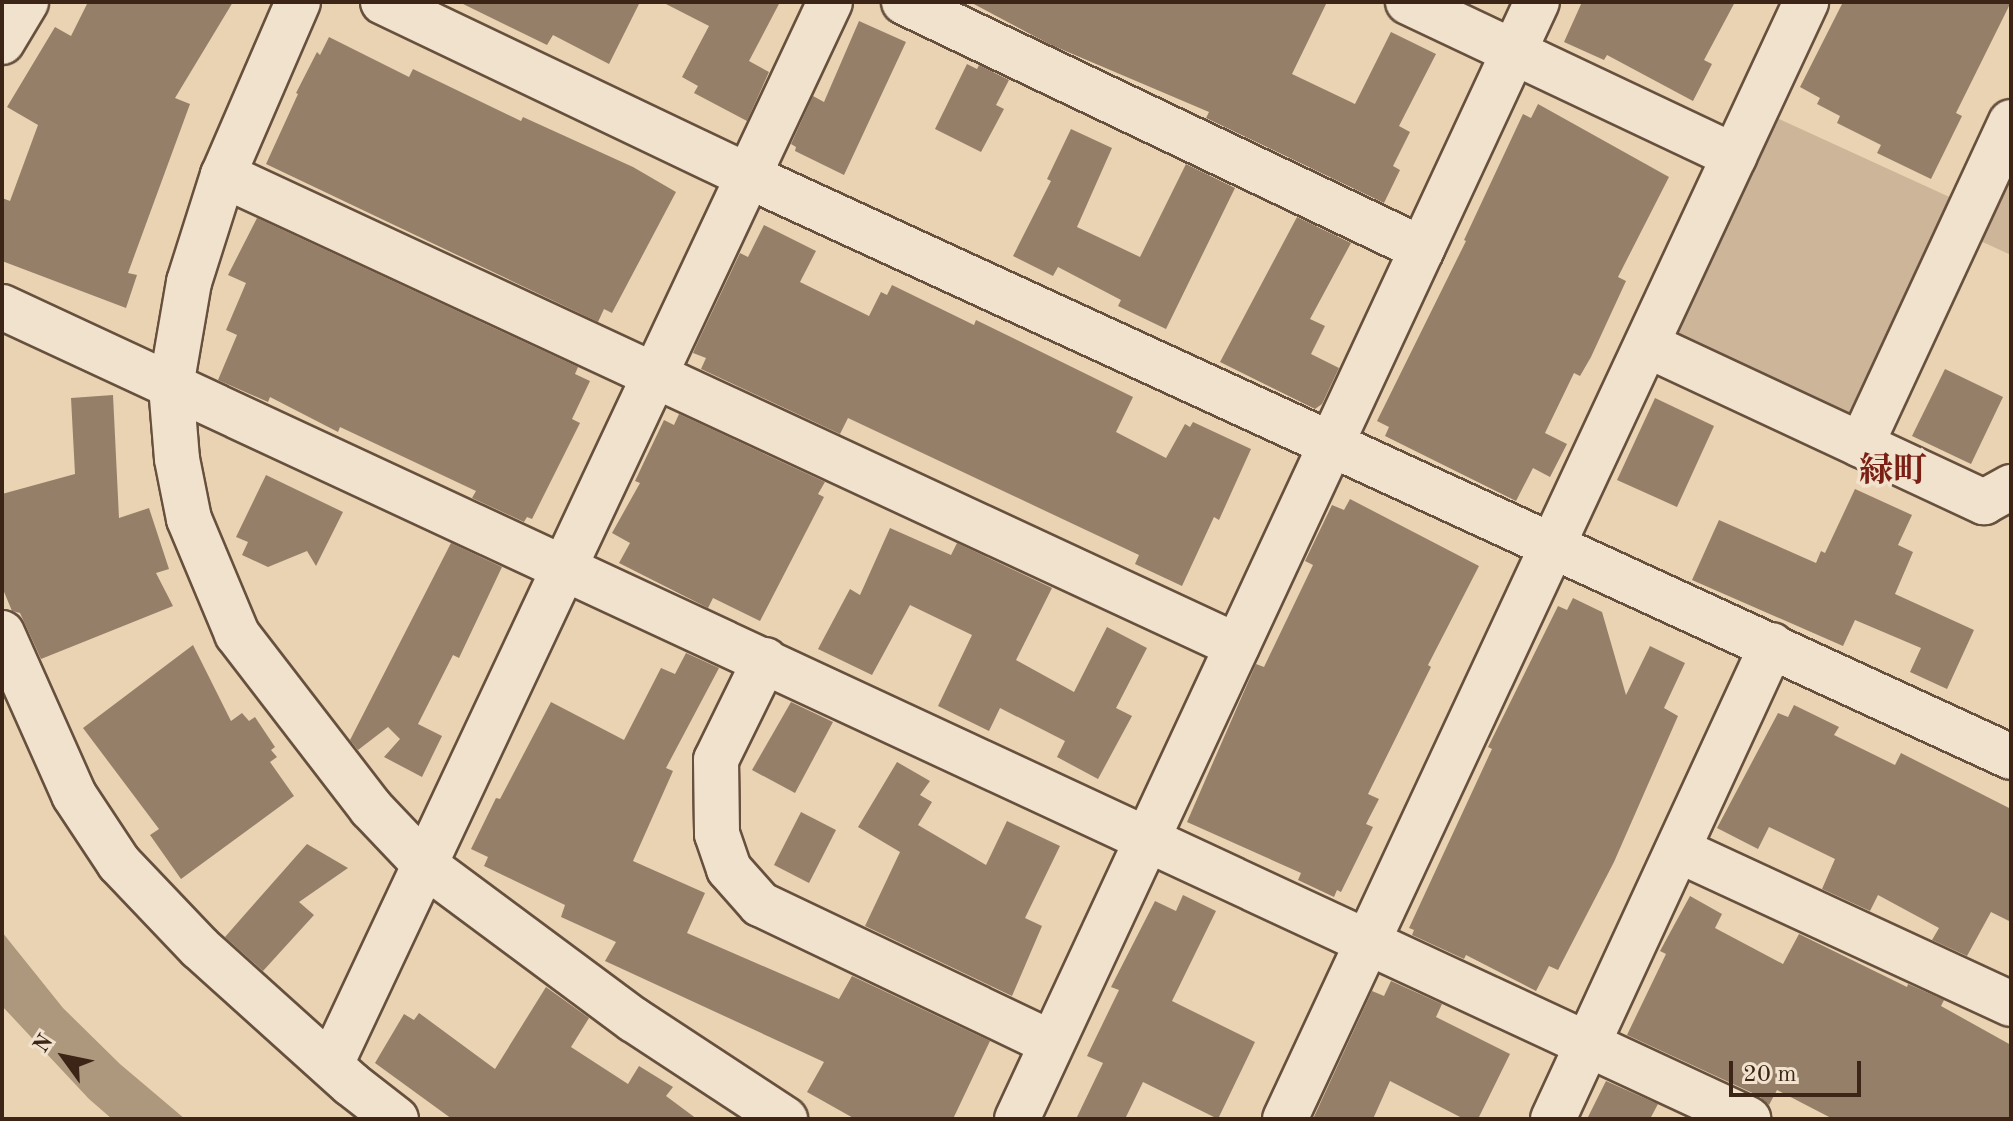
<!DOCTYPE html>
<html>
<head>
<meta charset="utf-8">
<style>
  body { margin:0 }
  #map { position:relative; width:2013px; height:1121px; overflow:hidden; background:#e9d3b2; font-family:"Old Standard TT","Noto Serif JP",serif }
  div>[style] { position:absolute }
  .green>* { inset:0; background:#ccb598 }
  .water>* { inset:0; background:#ae987d }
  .building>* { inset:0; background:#967f68 }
  .roads { filter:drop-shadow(2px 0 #67503e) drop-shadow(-2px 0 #67503e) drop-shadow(0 2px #67503e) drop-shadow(0 -2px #67503e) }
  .minor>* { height:44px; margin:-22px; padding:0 22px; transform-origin:22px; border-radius:22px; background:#f1e2cd }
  span { translate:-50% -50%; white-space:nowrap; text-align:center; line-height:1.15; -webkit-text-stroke:7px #f1e2cd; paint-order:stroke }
  .quarter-label { font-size:34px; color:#7a1f14; font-weight:700 }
  .frame { position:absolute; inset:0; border:4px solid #3c2417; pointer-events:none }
  .north { position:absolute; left:24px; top:1017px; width:80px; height:80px; -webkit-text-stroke:6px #f1e2cd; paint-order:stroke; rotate:303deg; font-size:22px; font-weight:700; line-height:32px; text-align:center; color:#3c2417 }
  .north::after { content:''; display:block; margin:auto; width:28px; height:36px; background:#3c2417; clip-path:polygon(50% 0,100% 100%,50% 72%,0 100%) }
  .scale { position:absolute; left:1729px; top:1061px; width:132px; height:36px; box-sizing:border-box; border:4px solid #3c2417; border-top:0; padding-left:10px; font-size:24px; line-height:28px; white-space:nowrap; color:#3c2417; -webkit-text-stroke:6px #f1e2cd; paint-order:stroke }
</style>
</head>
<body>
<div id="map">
  <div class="green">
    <div style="clip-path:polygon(1775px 117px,1956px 200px,1859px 411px,1840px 416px,1684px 344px,1677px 330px)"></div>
    <div style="clip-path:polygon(2011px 155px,2011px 255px,1974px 238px)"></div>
  </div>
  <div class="water">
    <div style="clip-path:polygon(2px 932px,63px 1008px,120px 1064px,185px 1119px,112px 1119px,89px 1099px,2px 1006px)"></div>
  </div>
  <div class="building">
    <div style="clip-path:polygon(88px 2px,233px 2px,175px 98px,190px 104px,128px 273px,137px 275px,126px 308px,2px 261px,2px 198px,10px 201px,38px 125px,7px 107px,55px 27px,71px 36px)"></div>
    <div style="clip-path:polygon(459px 2px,640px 2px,609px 64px,553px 35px,547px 45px)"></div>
    <div style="clip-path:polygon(662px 2px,780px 2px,749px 61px,769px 72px,747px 121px,694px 93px,698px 86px,682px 77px,709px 26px)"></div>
    <div style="clip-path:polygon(970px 2px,1327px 2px,1292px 74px,1355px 104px,1391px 32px,1436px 54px,1399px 126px,1410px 132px,1393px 166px,1400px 170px,1384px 203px,1206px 118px,1209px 112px,1049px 44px)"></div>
    <div style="clip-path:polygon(1582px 2px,1735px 2px,1704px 60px,1712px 64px,1693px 101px,1607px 55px,1604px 60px,1564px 42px)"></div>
    <div style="clip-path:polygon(1843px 2px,2011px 2px,1956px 113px,1962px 116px,1931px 179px,1877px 153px,1881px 145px,1837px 123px,1840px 116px,1817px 104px,1820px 98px,1800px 87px)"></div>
    <div style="clip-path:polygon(859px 21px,906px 42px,844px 175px,795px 151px,796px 147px,791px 144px,813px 96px,824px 102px)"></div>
    <div style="clip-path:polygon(329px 37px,409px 77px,413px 69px,521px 121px,523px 117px,633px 167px,676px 192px,612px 313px,604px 309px,598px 322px,266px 164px,298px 94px,296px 93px,317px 52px,320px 55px)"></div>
    <div style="clip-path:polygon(967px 64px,977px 69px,979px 65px,1009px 80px,996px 105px,1004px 109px,981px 152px,935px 129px)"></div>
    <div style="clip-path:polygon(1538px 104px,1669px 177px,1618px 277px,1626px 281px,1591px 357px,1580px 376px,1574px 373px,1545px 433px,1567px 444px,1550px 477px,1533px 468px,1516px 501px,1385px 436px,1389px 427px,1377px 421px,1466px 241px,1464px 240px,1523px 114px,1531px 118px)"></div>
    <div style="clip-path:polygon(1071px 129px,1112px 148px,1077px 227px,1140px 257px,1186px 164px,1235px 188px,1166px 329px,1118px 306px,1121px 300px,1058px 267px,1053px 276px,1013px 256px,1051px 181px,1047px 179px)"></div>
    <div style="clip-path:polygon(1297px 217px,1351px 243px,1310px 319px,1325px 326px,1311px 354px,1339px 368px,1322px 404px,1315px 409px,1220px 362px)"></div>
    <div style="clip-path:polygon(257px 218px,578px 367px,575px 374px,590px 381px,572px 419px,580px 423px,532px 519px,527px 517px,524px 522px,472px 498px,476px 491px,340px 427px,338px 432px,270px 397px,268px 402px,218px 380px,237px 335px,226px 330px,246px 283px,228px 275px)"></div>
    <div style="clip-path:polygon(764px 225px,816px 251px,800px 282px,869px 316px,881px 292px,887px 295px,892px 285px,974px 325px,976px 320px,1133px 397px,1116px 432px,1166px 458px,1185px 424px,1190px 427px,1193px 422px,1251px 449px,1219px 520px,1214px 517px,1182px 586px,1135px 564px,1139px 555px,848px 418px,840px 434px,701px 369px,706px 358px,693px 353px,696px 346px,740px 253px,748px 257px)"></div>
    <div style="clip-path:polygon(1945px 369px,2003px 397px,1971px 464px,1912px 436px)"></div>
    <div style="clip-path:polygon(113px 395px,119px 518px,149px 508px,169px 569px,156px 573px,173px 606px,41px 659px,20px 613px,12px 611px,2px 587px,2px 494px,75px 474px,71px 398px)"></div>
    <div style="clip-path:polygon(1655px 398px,1714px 426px,1677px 507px,1617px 480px)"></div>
    <div style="clip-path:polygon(679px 414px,825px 482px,818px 494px,824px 497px,760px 621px,713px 598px,708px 608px,619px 563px,630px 543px,612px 533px,640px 483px,635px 481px,664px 420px,674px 425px)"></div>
    <div style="clip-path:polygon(266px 475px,343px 512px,316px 566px,307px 551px,268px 567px,242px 555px,248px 542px,236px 537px)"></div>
    <div style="clip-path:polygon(1855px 489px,1912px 515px,1898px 545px,1913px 552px,1895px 594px,1974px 630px,1947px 689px,1910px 672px,1921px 648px,1855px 620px,1843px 646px,1692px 580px,1719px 520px,1816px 563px,1821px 551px,1825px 553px)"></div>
    <div style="clip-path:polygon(1350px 499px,1479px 566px,1428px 665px,1431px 667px,1368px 794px,1379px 799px,1366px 824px,1373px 827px,1341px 892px,1337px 890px,1334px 897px,1298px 880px,1301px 873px,1187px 822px,1256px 664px,1264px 667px,1313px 565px,1305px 561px,1332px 505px,1344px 510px)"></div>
    <div style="clip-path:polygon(890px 528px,951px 555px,957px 543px,1052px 588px,1016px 660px,1074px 692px,1107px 627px,1147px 648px,1116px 708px,1132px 716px,1098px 779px,1057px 757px,1065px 741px,1000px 708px,989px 731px,938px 706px,972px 635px,910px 605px,872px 675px,818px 649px,850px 589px,860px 595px)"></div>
    <div style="clip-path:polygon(451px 543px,502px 567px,459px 658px,453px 655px,418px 724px,442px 736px,422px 777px,384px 757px,400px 739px,388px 727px,358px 750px,350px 740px)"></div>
    <div style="clip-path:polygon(1573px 598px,1602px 612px,1626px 695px,1650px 646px,1685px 663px,1664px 708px,1678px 716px,1614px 862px,1558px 970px,1549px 966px,1536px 991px,1466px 955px,1464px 959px,1412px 935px,1414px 930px,1409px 928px,1492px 749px,1488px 747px,1558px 606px,1567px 610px)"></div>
    <div style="clip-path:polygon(193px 645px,231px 721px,242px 713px,249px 721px,255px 717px,275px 747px,271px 750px,277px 757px,270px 762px,294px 796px,181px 879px,150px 835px,159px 829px,83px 728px)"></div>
    <div style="clip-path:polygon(686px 653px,719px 668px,666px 768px,673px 771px,633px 861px,705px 893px,687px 933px,839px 999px,852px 976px,990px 1041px,953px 1119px,855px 1119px,807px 1092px,824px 1062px,605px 961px,616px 942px,561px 917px,565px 905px,484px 866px,488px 857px,471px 849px,496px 798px,500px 799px,551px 702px,624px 740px,661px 668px,675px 674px)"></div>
    <div style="clip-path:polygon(791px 702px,833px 722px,795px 793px,752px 770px)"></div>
    <div style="clip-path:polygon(1794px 705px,1839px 727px,1834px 735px,1895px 765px,1901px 753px,2011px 809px,2011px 922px,1991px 912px,1967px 956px,1932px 940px,1939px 928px,1878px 895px,1870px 911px,1822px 889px,1835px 859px,1769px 827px,1758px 849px,1717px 828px,1778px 713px,1788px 717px)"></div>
    <div style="clip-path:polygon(897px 762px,930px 781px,920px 795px,932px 802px,918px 825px,986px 865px,1007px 821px,1060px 846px,1025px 918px,1042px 926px,1012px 996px,865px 926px,900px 852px,858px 827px)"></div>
    <div style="clip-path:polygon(801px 812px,836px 830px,809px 883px,774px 865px)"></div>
    <div style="clip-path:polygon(307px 844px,348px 868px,299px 902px,314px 915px,263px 971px,225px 937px)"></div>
    <div style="clip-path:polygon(1183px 895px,1216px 911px,1172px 1001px,1255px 1042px,1218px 1119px,1143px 1082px,1125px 1119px,1076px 1119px,1103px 1063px,1087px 1056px,1119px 990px,1111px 987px,1155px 901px,1176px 911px)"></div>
    <div style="clip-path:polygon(1690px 896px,1722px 914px,1715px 928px,1783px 964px,1799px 934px,1907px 987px,1908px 984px,1944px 1000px,1941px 1006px,2011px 1045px,2011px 1119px,1833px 1119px,1777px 1090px,1769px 1105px,1759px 1096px,1627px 1035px,1666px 954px,1660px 951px)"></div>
    <div style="clip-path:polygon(1391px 981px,1442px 1004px,1436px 1017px,1510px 1054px,1478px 1119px,1464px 1119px,1390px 1081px,1373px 1119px,1313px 1119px,1372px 991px,1384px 996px)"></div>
    <div style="clip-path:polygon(546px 987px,589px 1018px,571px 1047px,628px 1084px,639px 1066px,673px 1087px,666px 1096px,697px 1119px,452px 1119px,375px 1063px,404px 1014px,414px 1020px,419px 1013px,495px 1069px)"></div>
    <div style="clip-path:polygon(1606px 1081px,1658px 1104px,1650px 1119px,1587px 1119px)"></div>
  </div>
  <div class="roads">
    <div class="minor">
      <div style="left:298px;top:2px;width:189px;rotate:113.4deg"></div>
      <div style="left:223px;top:175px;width:112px;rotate:107.6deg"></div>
      <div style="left:189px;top:282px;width:106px;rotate:99.8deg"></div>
      <div style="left:171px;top:386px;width:73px;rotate:85.3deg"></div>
      <div style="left:177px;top:459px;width:61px;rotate:78.7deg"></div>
      <div style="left:189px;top:519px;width:125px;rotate:67.3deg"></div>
      <div style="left:237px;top:634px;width:220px;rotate:52.4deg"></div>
      <div style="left:371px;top:808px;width:79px;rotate:46.5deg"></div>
      <div style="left:425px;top:865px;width:260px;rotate:36.6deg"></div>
      <div style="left:634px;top:1020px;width:181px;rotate:33.3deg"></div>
      <div style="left:383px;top:2px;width:404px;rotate:25.5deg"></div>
      <div style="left:748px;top:176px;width:1390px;rotate:24.7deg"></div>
      <div style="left:904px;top:2px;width:574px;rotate:25.49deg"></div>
      <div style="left:1408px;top:2px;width:361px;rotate:25.3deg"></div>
      <div style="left:2px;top:42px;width:47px;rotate:-59deg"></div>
      <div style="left:223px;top:175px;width:1118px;rotate:24.91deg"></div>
      <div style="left:2px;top:307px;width:1926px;rotate:24.94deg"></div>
      <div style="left:1647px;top:345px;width:372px;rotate:25deg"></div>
      <div style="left:1984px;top:502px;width:31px;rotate:-29deg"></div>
      <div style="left:1861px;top:445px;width:356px;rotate:-65.1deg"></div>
      <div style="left:2px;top:633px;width:177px;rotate:66deg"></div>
      <div style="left:74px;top:795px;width:82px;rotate:56.5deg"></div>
      <div style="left:119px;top:863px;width:117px;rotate:46.4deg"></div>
      <div style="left:200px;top:948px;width:203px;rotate:42deg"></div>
      <div style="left:351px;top:1084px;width:57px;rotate:37.9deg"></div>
      <div style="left:765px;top:660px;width:111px;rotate:116.1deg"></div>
      <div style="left:716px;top:760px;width:74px;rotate:89.2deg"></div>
      <div style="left:717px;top:834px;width:37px;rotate:71deg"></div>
      <div style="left:729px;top:869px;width:47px;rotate:48.5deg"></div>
      <div style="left:760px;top:904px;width:323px;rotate:25.5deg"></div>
      <div style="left:1678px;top:850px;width:367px;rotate:24.8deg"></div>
      <div style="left:331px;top:1064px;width:1173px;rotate:-64.83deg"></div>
      <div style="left:1017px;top:1119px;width:1232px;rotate:-65.04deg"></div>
      <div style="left:1285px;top:1119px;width:1233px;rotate:-64.99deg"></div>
      <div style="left:1553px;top:1119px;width:522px;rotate:-65.2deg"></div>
    </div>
  </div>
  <div class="quarter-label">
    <span style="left:1893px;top:473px">緑町</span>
  </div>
  <div class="frame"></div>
  <div class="north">N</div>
  <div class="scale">20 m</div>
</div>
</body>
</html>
